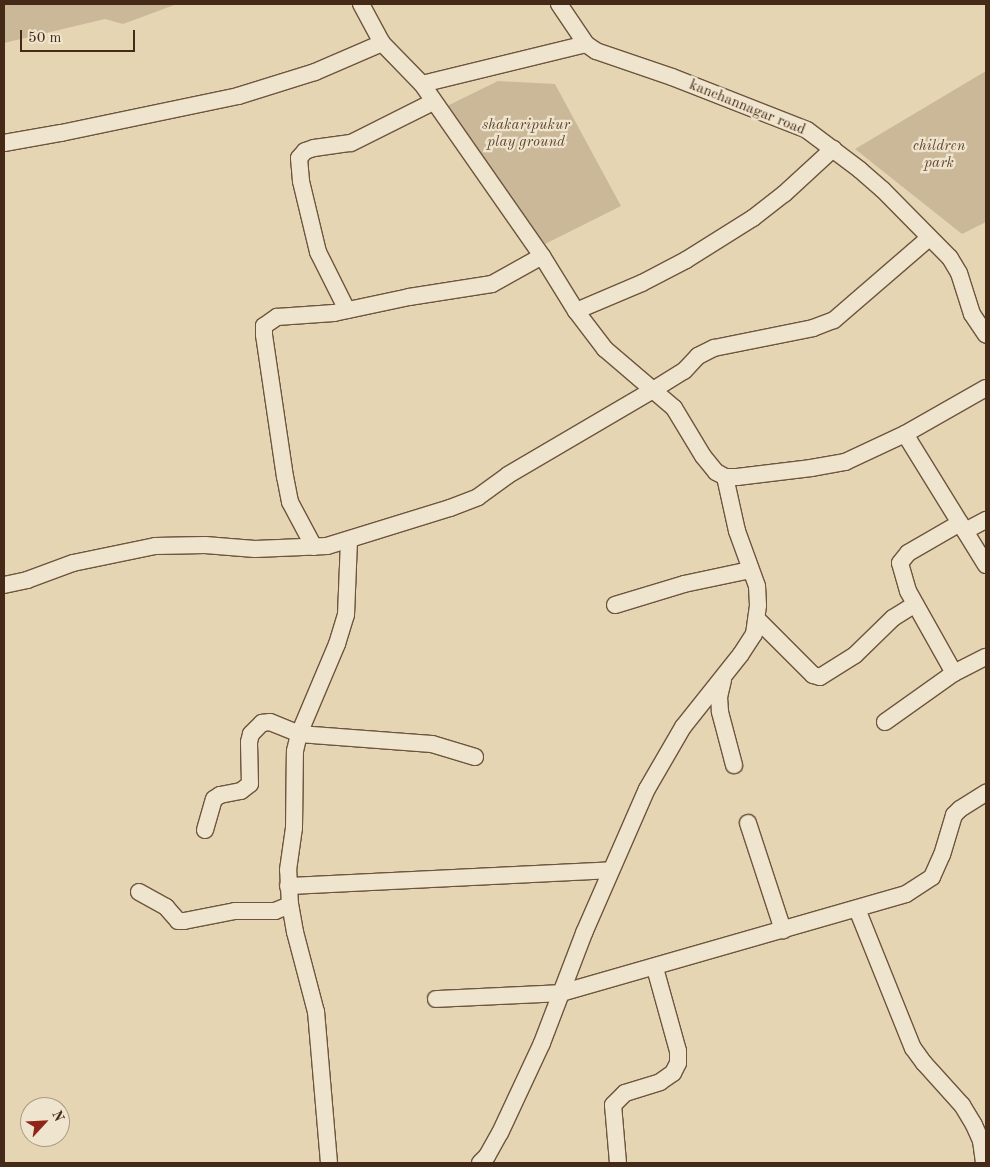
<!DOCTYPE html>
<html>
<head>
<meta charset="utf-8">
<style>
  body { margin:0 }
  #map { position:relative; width:990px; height:1167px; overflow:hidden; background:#e6d5b2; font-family:"Old Standard TT",serif }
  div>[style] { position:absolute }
  .green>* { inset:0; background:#cbb898 }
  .roads { filter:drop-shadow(1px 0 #6d553e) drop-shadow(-1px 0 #6d553e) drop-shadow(0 1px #6d553e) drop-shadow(0 -1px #6d553e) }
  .minor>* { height:16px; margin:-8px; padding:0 8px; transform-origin:8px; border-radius:8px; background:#efe4cd }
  span { translate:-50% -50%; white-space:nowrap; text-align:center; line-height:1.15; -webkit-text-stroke:4.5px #efe4cd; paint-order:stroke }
  .street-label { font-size:15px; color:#452a17 }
  .park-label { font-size:15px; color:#604631; font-style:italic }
  .frame { position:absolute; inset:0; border:5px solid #452a17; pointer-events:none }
  .north { position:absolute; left:20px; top:1097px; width:50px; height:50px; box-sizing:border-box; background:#efe4cd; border:1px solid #ab9a84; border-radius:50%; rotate:65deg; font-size:14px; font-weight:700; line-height:20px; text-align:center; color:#452a17 }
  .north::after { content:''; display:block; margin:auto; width:18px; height:22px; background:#8f2418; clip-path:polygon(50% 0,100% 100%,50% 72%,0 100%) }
  .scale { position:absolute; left:20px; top:30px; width:115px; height:22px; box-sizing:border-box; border:2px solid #452a17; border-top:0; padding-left:6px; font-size:15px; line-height:18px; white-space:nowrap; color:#452a17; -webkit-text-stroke:4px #efe4cd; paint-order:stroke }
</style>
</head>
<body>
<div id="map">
  <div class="green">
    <div style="clip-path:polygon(4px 4px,177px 4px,123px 24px,105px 19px,4px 43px)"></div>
    <div style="clip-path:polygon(986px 71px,986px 222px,962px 234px,855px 149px)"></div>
    <div style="clip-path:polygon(498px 81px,555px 84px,621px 206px,545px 244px,445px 107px)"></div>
  </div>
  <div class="roads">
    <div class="minor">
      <div style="left:361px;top:4px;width:44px;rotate:61.7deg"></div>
      <div style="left:382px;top:43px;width:57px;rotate:45.7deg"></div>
      <div style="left:422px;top:84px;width:210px;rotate:55.1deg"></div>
      <div style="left:542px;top:256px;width:65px;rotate:58.3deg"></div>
      <div style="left:576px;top:311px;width:48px;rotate:52.7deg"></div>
      <div style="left:605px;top:349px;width:91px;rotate:40.5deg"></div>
      <div style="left:674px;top:408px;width:56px;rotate:58.9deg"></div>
      <div style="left:703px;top:456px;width:21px;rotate:51deg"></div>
      <div style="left:716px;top:472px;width:10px;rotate:29deg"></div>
      <div style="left:725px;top:477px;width:12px"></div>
      <div style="left:737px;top:477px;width:75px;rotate:-6.9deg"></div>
      <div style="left:811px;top:468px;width:35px;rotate:-10deg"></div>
      <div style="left:845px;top:462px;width:66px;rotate:-25deg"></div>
      <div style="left:905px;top:434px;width:93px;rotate:-29.6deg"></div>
      <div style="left:559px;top:4px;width:48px;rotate:56deg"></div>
      <div style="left:422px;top:84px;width:169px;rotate:-13.7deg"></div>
      <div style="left:586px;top:44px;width:12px;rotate:35deg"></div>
      <div style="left:596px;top:51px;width:80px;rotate:18.9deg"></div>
      <div style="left:672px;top:77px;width:145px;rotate:21.4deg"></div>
      <div style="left:807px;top:130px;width:66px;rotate:37deg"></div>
      <div style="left:860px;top:170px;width:30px;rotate:41deg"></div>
      <div style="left:883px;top:190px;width:95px;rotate:45.4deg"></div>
      <div style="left:950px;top:258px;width:17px;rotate:59deg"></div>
      <div style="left:959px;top:273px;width:43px;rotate:72.4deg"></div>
      <div style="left:972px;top:314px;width:25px;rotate:56deg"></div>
      <div style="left:4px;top:143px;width:58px;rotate:-10deg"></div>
      <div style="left:61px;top:133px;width:181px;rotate:-11.8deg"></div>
      <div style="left:238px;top:96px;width:81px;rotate:-17.3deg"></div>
      <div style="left:315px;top:72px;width:73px;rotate:-23.4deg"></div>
      <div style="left:347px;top:310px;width:65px;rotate:-116.6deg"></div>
      <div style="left:318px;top:252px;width:73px;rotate:-103.5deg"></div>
      <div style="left:301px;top:181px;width:23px;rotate:-95deg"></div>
      <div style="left:299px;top:158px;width:9px;rotate:-49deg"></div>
      <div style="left:305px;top:151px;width:9px;rotate:-18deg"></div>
      <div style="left:314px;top:148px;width:37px;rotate:-8deg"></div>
      <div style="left:351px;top:143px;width:92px;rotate:-26.6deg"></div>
      <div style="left:576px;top:311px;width:72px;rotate:-23deg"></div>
      <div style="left:642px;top:283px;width:50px;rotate:-27.6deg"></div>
      <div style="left:686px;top:260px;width:79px;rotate:-32.1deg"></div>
      <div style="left:753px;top:218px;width:39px;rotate:-38deg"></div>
      <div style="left:784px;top:194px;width:67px;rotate:-42.6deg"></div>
      <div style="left:905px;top:434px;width:154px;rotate:58.3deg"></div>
      <div style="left:965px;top:531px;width:24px;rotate:-28deg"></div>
      <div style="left:314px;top:547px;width:51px;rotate:-118.1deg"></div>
      <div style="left:290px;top:502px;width:25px;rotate:-101deg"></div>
      <div style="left:285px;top:477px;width:144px;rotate:-98.4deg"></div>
      <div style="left:264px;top:335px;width:9px;rotate:-90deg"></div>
      <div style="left:264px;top:326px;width:16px;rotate:-35deg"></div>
      <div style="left:277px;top:317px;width:57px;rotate:-4deg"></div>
      <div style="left:334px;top:313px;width:77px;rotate:-12deg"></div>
      <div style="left:409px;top:297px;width:84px;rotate:-8.9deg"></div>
      <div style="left:492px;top:284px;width:57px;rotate:-29.2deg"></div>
      <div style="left:4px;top:585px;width:24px;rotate:-12deg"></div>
      <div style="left:27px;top:580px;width:49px;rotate:-20.3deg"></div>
      <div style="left:73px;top:563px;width:84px;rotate:-11.7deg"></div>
      <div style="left:155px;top:546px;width:50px;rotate:-1.1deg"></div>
      <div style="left:205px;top:545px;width:50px;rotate:4.6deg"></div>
      <div style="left:255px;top:549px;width:72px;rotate:-2.4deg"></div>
      <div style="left:327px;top:546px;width:129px;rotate:-17.2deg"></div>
      <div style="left:450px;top:508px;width:30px;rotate:-21deg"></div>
      <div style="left:478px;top:497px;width:37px;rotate:-36deg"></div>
      <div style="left:508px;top:475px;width:168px;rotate:-30.4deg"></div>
      <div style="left:653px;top:390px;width:36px;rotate:-32deg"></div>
      <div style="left:684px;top:371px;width:21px;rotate:-47deg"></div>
      <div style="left:698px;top:356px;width:18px;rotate:-27deg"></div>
      <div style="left:714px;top:348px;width:101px;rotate:-11.4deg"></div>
      <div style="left:813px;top:328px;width:22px;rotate:-21deg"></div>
      <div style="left:834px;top:320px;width:125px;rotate:-40.8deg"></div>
      <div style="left:615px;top:605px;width:72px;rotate:-16.9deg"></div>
      <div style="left:684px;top:584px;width:67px;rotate:-12deg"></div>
      <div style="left:757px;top:619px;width:79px;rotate:45deg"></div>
      <div style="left:813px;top:675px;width:7px;rotate:16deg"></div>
      <div style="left:820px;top:677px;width:41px;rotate:-32.2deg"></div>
      <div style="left:855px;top:655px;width:53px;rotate:-44.2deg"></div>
      <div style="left:893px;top:618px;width:26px;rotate:-32deg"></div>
      <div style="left:954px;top:673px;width:36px;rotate:-27deg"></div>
      <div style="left:723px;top:680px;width:17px;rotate:103deg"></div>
      <div style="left:719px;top:697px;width:15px;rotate:86deg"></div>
      <div style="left:720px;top:712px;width:55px;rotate:75.2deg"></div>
      <div style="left:885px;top:722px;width:85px;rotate:-35.4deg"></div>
      <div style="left:954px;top:673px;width:94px;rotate:-119.3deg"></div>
      <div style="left:908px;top:591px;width:29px;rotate:-106deg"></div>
      <div style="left:900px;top:563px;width:13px;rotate:-51deg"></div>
      <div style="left:908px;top:553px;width:60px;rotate:-30deg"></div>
      <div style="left:748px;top:823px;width:113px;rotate:71.9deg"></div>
      <div style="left:205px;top:830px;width:32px;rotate:-74deg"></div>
      <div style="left:214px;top:799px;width:7px;rotate:-34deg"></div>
      <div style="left:220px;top:795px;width:21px;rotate:-11deg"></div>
      <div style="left:241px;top:791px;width:11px;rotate:-38deg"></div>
      <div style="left:250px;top:784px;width:42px;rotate:-91.4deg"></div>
      <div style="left:249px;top:742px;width:8px;rotate:-76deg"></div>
      <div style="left:251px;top:734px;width:16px;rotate:-45deg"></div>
      <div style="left:262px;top:723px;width:8px;rotate:-7deg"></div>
      <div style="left:270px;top:722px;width:31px;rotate:22deg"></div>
      <div style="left:299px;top:734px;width:133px;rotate:4.3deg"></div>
      <div style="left:432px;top:744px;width:45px;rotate:16.8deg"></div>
      <div style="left:288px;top:886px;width:322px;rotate:-2.8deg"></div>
      <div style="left:139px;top:892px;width:31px;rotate:29deg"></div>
      <div style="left:166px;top:907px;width:18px;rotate:49deg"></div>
      <div style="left:178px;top:921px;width:6px"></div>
      <div style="left:184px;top:921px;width:52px;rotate:-11.1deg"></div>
      <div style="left:235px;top:911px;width:40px"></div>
      <div style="left:275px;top:911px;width:16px;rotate:-22deg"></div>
      <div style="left:857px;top:909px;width:150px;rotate:68.1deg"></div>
      <div style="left:913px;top:1048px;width:19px;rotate:54deg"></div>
      <div style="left:924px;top:1063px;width:57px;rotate:47.9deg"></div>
      <div style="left:962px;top:1105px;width:23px;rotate:59deg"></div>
      <div style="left:974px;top:1125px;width:17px;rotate:66deg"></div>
      <div style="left:981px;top:1141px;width:22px;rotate:82deg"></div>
      <div style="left:436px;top:999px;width:125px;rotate:-2.7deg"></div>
      <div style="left:561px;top:993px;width:359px;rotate:-16deg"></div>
      <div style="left:906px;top:894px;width:31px;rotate:-33deg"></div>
      <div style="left:932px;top:877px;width:24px;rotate:-66deg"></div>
      <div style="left:942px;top:855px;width:42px;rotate:-73.3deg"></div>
      <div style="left:954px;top:815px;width:8px;rotate:-45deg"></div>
      <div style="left:960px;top:809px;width:31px;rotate:-32deg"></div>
      <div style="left:329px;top:1163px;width:152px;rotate:-94.9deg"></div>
      <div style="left:316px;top:1012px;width:83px;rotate:-104.7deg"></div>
      <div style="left:295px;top:932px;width:27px;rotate:-100deg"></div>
      <div style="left:290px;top:905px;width:35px;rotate:-93deg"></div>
      <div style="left:288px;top:870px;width:42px;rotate:-81.9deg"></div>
      <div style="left:294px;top:828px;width:77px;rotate:-89.3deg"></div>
      <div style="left:295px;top:751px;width:17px;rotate:-77deg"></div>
      <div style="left:299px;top:734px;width:98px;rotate:-67.1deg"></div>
      <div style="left:337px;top:644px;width:30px;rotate:-73deg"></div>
      <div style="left:346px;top:615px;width:75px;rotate:-87.7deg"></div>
      <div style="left:480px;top:1163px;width:10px;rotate:-45deg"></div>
      <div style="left:487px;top:1156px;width:26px;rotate:-61deg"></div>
      <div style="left:500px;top:1133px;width:99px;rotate:-65deg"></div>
      <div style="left:542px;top:1043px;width:118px;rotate:-69.1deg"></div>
      <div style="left:584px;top:933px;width:157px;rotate:-66.4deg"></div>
      <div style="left:647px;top:789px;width:72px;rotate:-59.9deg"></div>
      <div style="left:683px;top:727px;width:93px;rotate:-51.5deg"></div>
      <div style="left:741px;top:654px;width:24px;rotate:-57deg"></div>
      <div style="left:754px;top:634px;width:29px;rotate:-82deg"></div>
      <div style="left:758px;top:605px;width:19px;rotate:-93deg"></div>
      <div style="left:757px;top:586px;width:59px;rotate:-110deg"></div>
      <div style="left:737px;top:531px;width:55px;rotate:-102.5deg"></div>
      <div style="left:618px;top:1163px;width:58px;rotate:-94.9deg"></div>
      <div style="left:613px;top:1105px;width:17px;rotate:-45deg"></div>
      <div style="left:625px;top:1093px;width:37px;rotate:-17deg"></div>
      <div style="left:660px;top:1082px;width:16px;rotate:-35deg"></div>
      <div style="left:673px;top:1073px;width:11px;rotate:-63deg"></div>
      <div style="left:678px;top:1063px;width:12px;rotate:-90deg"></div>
      <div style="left:678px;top:1051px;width:86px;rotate:-105.5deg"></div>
    </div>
  </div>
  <div class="street-label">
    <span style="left:747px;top:108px;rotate:22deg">kanchannagar road</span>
  </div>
  <div class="park-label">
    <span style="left:526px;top:134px">shakaripukur<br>play ground</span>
    <span style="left:939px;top:155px">children<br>park</span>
  </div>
  <div class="frame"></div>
  <div class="north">N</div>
  <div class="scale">50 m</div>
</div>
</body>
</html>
